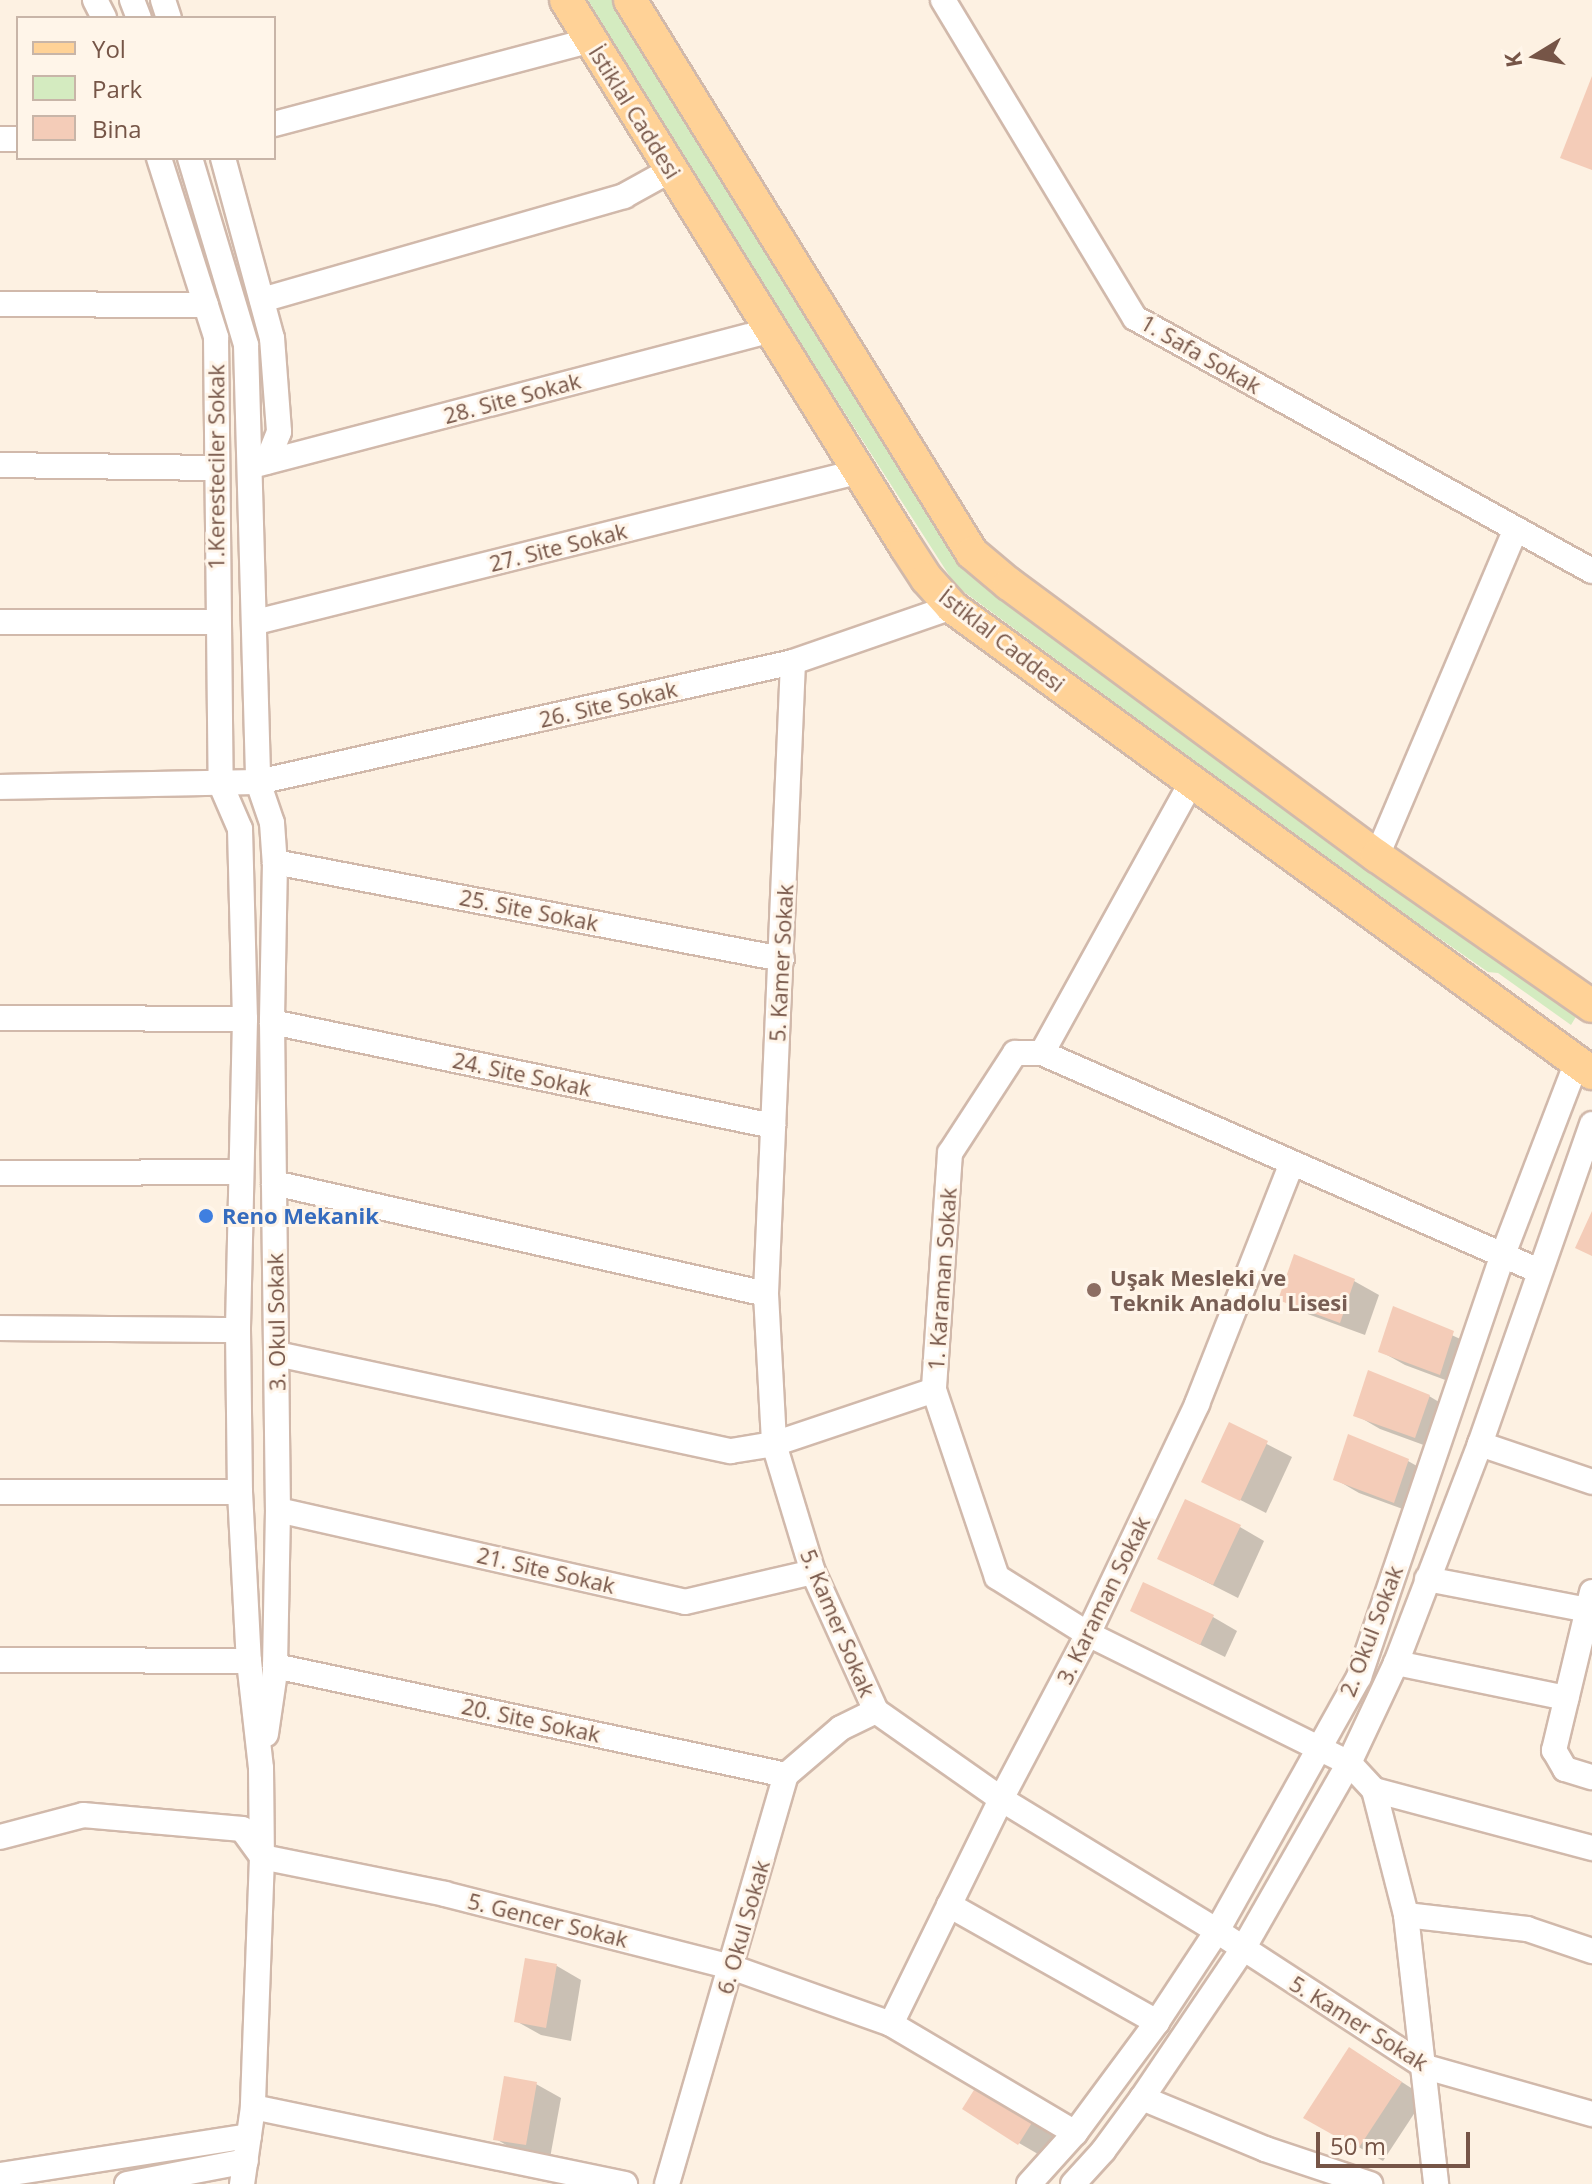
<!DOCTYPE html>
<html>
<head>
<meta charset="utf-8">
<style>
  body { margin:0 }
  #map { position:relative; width:1592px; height:2184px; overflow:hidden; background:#fdf1e2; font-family:"Open Sans",sans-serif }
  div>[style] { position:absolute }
  .green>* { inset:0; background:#d4ebc0 }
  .shadow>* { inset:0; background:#0003 }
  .building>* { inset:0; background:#f4ccb8 }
  .roads { filter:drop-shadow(2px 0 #d1b9ab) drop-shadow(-2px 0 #d1b9ab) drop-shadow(0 2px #d1b9ab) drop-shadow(0 -2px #d1b9ab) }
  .minor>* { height:24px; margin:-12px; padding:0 12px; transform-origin:12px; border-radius:12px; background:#fff }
  .major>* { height:32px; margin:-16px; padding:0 16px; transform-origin:16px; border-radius:16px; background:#ffd297 }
  .dots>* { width:22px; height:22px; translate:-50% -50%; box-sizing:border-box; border:4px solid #fff5e9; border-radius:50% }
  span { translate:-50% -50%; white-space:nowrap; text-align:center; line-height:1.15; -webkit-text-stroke:6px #fff5e9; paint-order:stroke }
  .street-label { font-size:22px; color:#765547 }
  .shop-label { font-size:22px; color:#366cbe; font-weight:700 }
  .left { translate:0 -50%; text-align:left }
  .education-label { font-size:22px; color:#785e54; font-weight:700 }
  .legend { position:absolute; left:16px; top:16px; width:260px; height:144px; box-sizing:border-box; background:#fff5e9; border:2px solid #c8b5a8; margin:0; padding:10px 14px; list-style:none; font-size:24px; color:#765547 }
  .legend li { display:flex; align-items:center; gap:16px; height:40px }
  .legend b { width:40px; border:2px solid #c8b5a8 }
  .north { position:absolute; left:1496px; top:16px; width:80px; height:80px; -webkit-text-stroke:6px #fff5e9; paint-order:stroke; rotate:260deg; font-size:22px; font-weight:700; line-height:32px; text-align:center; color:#765547 }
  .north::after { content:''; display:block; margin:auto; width:28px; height:36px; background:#765547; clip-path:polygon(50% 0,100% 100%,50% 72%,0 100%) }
  .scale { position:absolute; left:1316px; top:2132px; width:154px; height:36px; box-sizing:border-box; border:4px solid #765547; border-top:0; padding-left:10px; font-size:24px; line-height:28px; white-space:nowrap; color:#765547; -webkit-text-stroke:6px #fff5e9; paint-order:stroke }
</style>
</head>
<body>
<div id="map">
  <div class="green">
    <div style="clip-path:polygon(588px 0,612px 0,963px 564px,978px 579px,1577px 1015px,1571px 1025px,1498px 973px,1488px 972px,1374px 893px,956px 586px,712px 206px)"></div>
  </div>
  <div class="shadow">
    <div style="clip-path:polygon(1354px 1281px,1379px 1295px,1365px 1335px,1305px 1313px,1281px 1299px)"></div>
    <div style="clip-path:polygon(1394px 1309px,1478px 1347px,1464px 1387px,1405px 1365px,1380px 1351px)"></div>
    <div style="clip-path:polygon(1429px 1396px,1454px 1411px,1440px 1451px,1380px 1429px,1356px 1415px)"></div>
    <div style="clip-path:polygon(1230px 1425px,1292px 1457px,1266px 1513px,1203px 1481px)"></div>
    <div style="clip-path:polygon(1408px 1461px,1433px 1475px,1419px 1515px,1359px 1493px,1335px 1479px)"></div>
    <div style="clip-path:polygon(1240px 1527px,1264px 1541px,1238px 1598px,1159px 1558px)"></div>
    <div style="clip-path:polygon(1132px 1611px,1213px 1617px,1237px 1631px,1225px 1657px)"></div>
    <div style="clip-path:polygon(527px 1960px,557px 1966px,581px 1980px,571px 2041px,541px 2035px,516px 2021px)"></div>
    <div style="clip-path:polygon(1374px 2064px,1425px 2097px,1383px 2161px,1306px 2117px)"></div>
    <div style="clip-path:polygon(536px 2084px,561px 2098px,550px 2158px,520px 2153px,496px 2139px)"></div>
    <div style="clip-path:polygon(1004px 2099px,1058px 2134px,1043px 2157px,1019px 2143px)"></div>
  </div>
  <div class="building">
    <div style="clip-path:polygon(1592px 76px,1592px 170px,1560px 158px)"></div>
    <div style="clip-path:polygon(1592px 1211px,1592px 1256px,1575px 1248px)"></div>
    <div style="clip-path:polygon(1294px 1254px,1355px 1279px,1340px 1323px,1278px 1300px)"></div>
    <div style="clip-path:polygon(1393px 1306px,1454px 1331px,1440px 1375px,1378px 1352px)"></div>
    <div style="clip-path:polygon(1368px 1370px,1430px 1395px,1415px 1438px,1353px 1416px)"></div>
    <div style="clip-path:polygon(1229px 1422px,1268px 1441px,1240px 1501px,1201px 1482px)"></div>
    <div style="clip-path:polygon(1348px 1434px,1409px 1459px,1394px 1503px,1333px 1480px)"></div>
    <div style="clip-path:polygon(1185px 1499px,1241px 1525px,1213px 1585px,1157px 1559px)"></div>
    <div style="clip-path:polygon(1143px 1582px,1214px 1615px,1200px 1645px,1130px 1611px)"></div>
    <div style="clip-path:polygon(525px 1958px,557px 1964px,546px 2028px,514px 2022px)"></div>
    <div style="clip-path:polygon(1349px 2047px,1402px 2082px,1358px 2149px,1303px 2118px)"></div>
    <div style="clip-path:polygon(504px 2076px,537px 2082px,526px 2145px,493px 2140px)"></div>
    <div style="clip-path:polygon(979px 2082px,1035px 2118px,1018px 2145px,962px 2109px)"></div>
  </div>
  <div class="roads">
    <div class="minor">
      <div style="left:95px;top:0;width:20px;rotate:63deg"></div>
      <div style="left:132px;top:0;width:19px;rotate:69deg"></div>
      <div style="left:163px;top:0;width:19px;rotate:72deg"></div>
      <div style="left:943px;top:0;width:371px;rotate:58.9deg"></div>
      <div style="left:1135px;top:318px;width:522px;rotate:28.97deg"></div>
      <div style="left:274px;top:124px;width:328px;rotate:-14.8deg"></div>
      <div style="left:0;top:139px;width:18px"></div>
      <div style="left:159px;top:158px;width:188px;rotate:72.3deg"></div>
      <div style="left:216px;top:337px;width:448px;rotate:89.4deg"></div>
      <div style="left:221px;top:785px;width:48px;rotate:66.6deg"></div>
      <div style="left:240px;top:829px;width:190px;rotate:88.5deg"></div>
      <div style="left:245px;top:1019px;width:311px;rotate:91.3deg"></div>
      <div style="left:238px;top:1330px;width:162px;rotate:89.3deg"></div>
      <div style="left:240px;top:1492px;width:169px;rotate:87deg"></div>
      <div style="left:249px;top:1661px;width:108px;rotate:83.6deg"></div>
      <div style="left:261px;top:1768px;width:89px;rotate:89.4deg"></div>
      <div style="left:262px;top:1857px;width:250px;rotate:92.1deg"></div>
      <div style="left:253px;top:2107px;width:78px;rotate:98.1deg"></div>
      <div style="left:190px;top:158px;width:195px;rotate:73.3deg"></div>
      <div style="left:246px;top:345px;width:437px;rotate:88.4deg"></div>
      <div style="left:258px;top:782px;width:43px;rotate:71.1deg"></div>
      <div style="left:272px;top:823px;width:39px;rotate:86deg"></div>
      <div style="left:275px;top:862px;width:160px;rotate:91.1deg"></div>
      <div style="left:272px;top:1022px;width:488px;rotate:89.3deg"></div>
      <div style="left:278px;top:1510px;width:162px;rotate:91.1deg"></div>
      <div style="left:275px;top:1672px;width:63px;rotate:98.3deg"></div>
      <div style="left:223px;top:158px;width:187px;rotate:74.8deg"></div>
      <div style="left:272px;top:338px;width:94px;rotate:85.7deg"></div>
      <div style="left:279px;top:432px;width:32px;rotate:112deg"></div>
      <div style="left:262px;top:300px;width:377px;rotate:-16deg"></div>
      <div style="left:624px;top:196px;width:54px;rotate:-29deg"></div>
      <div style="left:0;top:304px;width:206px;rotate:0.3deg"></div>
      <div style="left:0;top:465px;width:216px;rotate:0.8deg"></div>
      <div style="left:252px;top:466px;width:537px;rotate:-14.66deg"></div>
      <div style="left:0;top:622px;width:217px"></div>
      <div style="left:256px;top:622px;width:624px;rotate:-14.01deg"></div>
      <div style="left:793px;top:662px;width:633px;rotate:92.45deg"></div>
      <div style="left:766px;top:1294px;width:150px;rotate:86.9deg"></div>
      <div style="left:774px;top:1444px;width:134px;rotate:73.1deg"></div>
      <div style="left:813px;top:1572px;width:153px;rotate:65.6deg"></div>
      <div style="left:876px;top:1711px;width:153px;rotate:35.1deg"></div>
      <div style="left:1001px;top:1799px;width:253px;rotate:31.4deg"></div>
      <div style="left:1217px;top:1931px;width:249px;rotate:33.1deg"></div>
      <div style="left:1426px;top:2067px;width:173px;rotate:15.8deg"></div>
      <div style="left:1191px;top:783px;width:308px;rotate:118.9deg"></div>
      <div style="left:1042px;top:1053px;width:27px;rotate:180deg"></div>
      <div style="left:1015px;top:1053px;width:119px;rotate:123deg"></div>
      <div style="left:950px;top:1153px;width:238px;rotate:93.9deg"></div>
      <div style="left:934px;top:1390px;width:197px;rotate:71.4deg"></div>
      <div style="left:997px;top:1577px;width:107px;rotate:32.1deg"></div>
      <div style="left:1088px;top:1634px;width:291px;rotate:26.3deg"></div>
      <div style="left:1349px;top:1763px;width:37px;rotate:47deg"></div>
      <div style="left:1374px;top:1790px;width:129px;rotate:75.6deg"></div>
      <div style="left:1406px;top:1915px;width:271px;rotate:83.6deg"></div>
      <div style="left:0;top:787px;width:258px;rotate:-1.1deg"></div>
      <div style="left:258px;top:782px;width:548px;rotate:-12.64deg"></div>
      <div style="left:793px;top:662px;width:168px;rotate:-19.1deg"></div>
      <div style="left:1377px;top:856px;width:355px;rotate:-67deg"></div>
      <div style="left:275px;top:862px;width:516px;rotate:10.83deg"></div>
      <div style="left:0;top:1018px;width:245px;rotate:0.2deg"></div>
      <div style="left:272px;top:1022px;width:512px;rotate:11.73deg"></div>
      <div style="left:1042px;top:1053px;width:543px;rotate:23.68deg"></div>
      <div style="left:0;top:1173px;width:240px;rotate:-0.2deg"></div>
      <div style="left:274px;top:1183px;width:504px;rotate:12.71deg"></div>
      <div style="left:0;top:1328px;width:238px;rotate:0.5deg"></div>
      <div style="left:277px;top:1354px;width:464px;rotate:12.1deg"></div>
      <div style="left:731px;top:1451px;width:44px;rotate:-9.2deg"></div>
      <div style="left:774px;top:1444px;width:169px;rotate:-18.6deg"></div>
      <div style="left:1480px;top:1444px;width:118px;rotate:18.7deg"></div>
      <div style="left:0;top:1492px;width:240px"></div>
      <div style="left:278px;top:1510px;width:417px;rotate:12.7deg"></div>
      <div style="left:685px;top:1602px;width:131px;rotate:-13.2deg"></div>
      <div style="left:1427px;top:1579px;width:164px;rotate:10.9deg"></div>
      <div style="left:1592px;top:1592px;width:163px;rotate:103.5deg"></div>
      <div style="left:1554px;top:1750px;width:22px;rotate:60deg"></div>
      <div style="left:1565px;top:1769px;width:28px;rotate:17deg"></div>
      <div style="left:0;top:1660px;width:249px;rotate:0.2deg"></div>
      <div style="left:1396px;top:1663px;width:174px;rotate:11.6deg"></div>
      <div style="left:275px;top:1666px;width:522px;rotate:12.04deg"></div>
      <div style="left:1374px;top:1790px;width:226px;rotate:14.9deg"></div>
      <div style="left:0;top:1837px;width:86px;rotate:-14.8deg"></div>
      <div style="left:83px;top:1815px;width:160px;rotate:5deg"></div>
      <div style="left:242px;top:1829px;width:34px;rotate:54deg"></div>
      <div style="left:262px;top:1857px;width:187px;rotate:11.4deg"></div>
      <div style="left:445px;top:1894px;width:295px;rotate:14.3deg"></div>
      <div style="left:731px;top:1967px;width:170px;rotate:19.6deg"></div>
      <div style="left:891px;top:2024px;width:214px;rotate:30.6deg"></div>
      <div style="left:949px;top:1905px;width:239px;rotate:29.4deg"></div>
      <div style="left:1406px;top:1915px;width:122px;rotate:6.6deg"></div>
      <div style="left:1527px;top:1929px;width:69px;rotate:18.7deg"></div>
      <div style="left:891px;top:2024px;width:250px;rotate:-63.9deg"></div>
      <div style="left:1001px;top:1799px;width:187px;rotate:-62.2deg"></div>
      <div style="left:1088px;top:1634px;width:255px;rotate:-64.6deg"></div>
      <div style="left:1197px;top:1404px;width:257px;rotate:-68.5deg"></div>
      <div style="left:1142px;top:2098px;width:133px;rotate:22.5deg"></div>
      <div style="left:1265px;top:2149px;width:111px;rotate:18.4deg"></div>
      <div style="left:253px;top:2107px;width:380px;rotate:11.7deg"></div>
      <div style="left:0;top:2175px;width:252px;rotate:-8.9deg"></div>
      <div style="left:127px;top:2184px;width:121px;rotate:-10.9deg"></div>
      <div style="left:667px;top:2184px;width:426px;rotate:-73.8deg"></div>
      <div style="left:786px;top:1775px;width:72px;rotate:-40.5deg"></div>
      <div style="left:841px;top:1728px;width:39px;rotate:-26deg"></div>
      <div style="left:1029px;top:2184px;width:69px;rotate:-48deg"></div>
      <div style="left:1075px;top:2133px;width:138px;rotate:-53.5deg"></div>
      <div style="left:1157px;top:2022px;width:109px;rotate:-56.6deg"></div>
      <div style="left:1217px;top:1931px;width:291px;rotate:-60.8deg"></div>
      <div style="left:1359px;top:1677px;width:444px;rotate:-71.2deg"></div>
      <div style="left:1502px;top:1257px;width:209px;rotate:-69deg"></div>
      <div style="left:1073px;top:2184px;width:45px;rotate:-47.7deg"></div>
      <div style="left:1103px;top:2151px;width:66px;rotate:-53.7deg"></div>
      <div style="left:1142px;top:2098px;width:180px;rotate:-55.9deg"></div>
      <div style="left:1243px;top:1949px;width:214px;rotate:-60.3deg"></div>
      <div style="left:1349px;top:1763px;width:110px;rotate:-64.8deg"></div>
      <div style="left:1396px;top:1663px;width:235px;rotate:-69deg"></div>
      <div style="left:1480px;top:1444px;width:339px;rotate:-70.7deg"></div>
    </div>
    <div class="major">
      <div style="left:566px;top:0;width:644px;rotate:58.14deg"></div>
      <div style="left:906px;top:547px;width:38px;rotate:57deg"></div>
      <div style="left:927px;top:579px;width:38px;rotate:48deg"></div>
      <div style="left:952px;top:607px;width:792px;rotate:36.06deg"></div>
      <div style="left:630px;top:0;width:650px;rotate:58.27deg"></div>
      <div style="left:972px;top:553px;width:48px;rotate:40deg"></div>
      <div style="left:1009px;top:584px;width:458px;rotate:36.5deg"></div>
      <div style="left:1377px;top:856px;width:262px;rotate:34.9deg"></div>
    </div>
  </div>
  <div class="dots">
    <div style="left:206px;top:1216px;background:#3f7fe0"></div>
    <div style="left:1094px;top:1290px;background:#8d6e63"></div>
  </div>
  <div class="street-label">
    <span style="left:635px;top:112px;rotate:58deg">İstiklal Caddesi</span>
    <span style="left:1201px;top:354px;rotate:30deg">1. Safa Sokak</span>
    <span style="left:512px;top:398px;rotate:-15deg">28. Site Sokak</span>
    <span style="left:216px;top:467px;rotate:-90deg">1.Keresteciler Sokak</span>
    <span style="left:558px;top:547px;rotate:-14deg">27. Site Sokak</span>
    <span style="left:1002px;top:640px;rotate:38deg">İstiklal Caddesi</span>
    <span style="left:608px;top:704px;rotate:-13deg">26. Site Sokak</span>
    <span style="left:529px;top:910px;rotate:11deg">25. Site Sokak</span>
    <span style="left:781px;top:963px;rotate:-87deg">5. Kamer Sokak</span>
    <span style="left:522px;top:1074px;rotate:12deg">24. Site Sokak</span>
    <span style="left:942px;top:1279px;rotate:-86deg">1. Karaman Sokak</span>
    <span style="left:276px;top:1322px;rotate:-91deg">3. Okul Sokak</span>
    <span style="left:546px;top:1570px;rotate:13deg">21. Site Sokak</span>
    <span style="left:1103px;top:1600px;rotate:-64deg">3. Karaman Sokak</span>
    <span style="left:838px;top:1623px;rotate:67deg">5. Kamer Sokak</span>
    <span style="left:1371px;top:1631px;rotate:-69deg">2. Okul Sokak</span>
    <span style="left:531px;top:1720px;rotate:12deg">20. Site Sokak</span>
    <span style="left:548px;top:1920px;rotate:14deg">5. Gencer Sokak</span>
    <span style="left:743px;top:1927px;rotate:-74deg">6. Okul Sokak</span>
    <span style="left:1359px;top:2023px;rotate:32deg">5. Kamer Sokak</span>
  </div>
  <div class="shop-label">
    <span class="left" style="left:222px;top:1216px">Reno Mekanik</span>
  </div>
  <div class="education-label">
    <span class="left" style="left:1110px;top:1290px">Uşak Mesleki ve<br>Teknik Anadolu Lisesi</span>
  </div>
  <ul class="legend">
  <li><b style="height:10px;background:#ffd297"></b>Yol</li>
  <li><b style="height:22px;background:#d4ebc0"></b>Park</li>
  <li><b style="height:22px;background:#f4ccb8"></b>Bina</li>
  </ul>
  <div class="north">K</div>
  <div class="scale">50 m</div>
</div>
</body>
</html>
